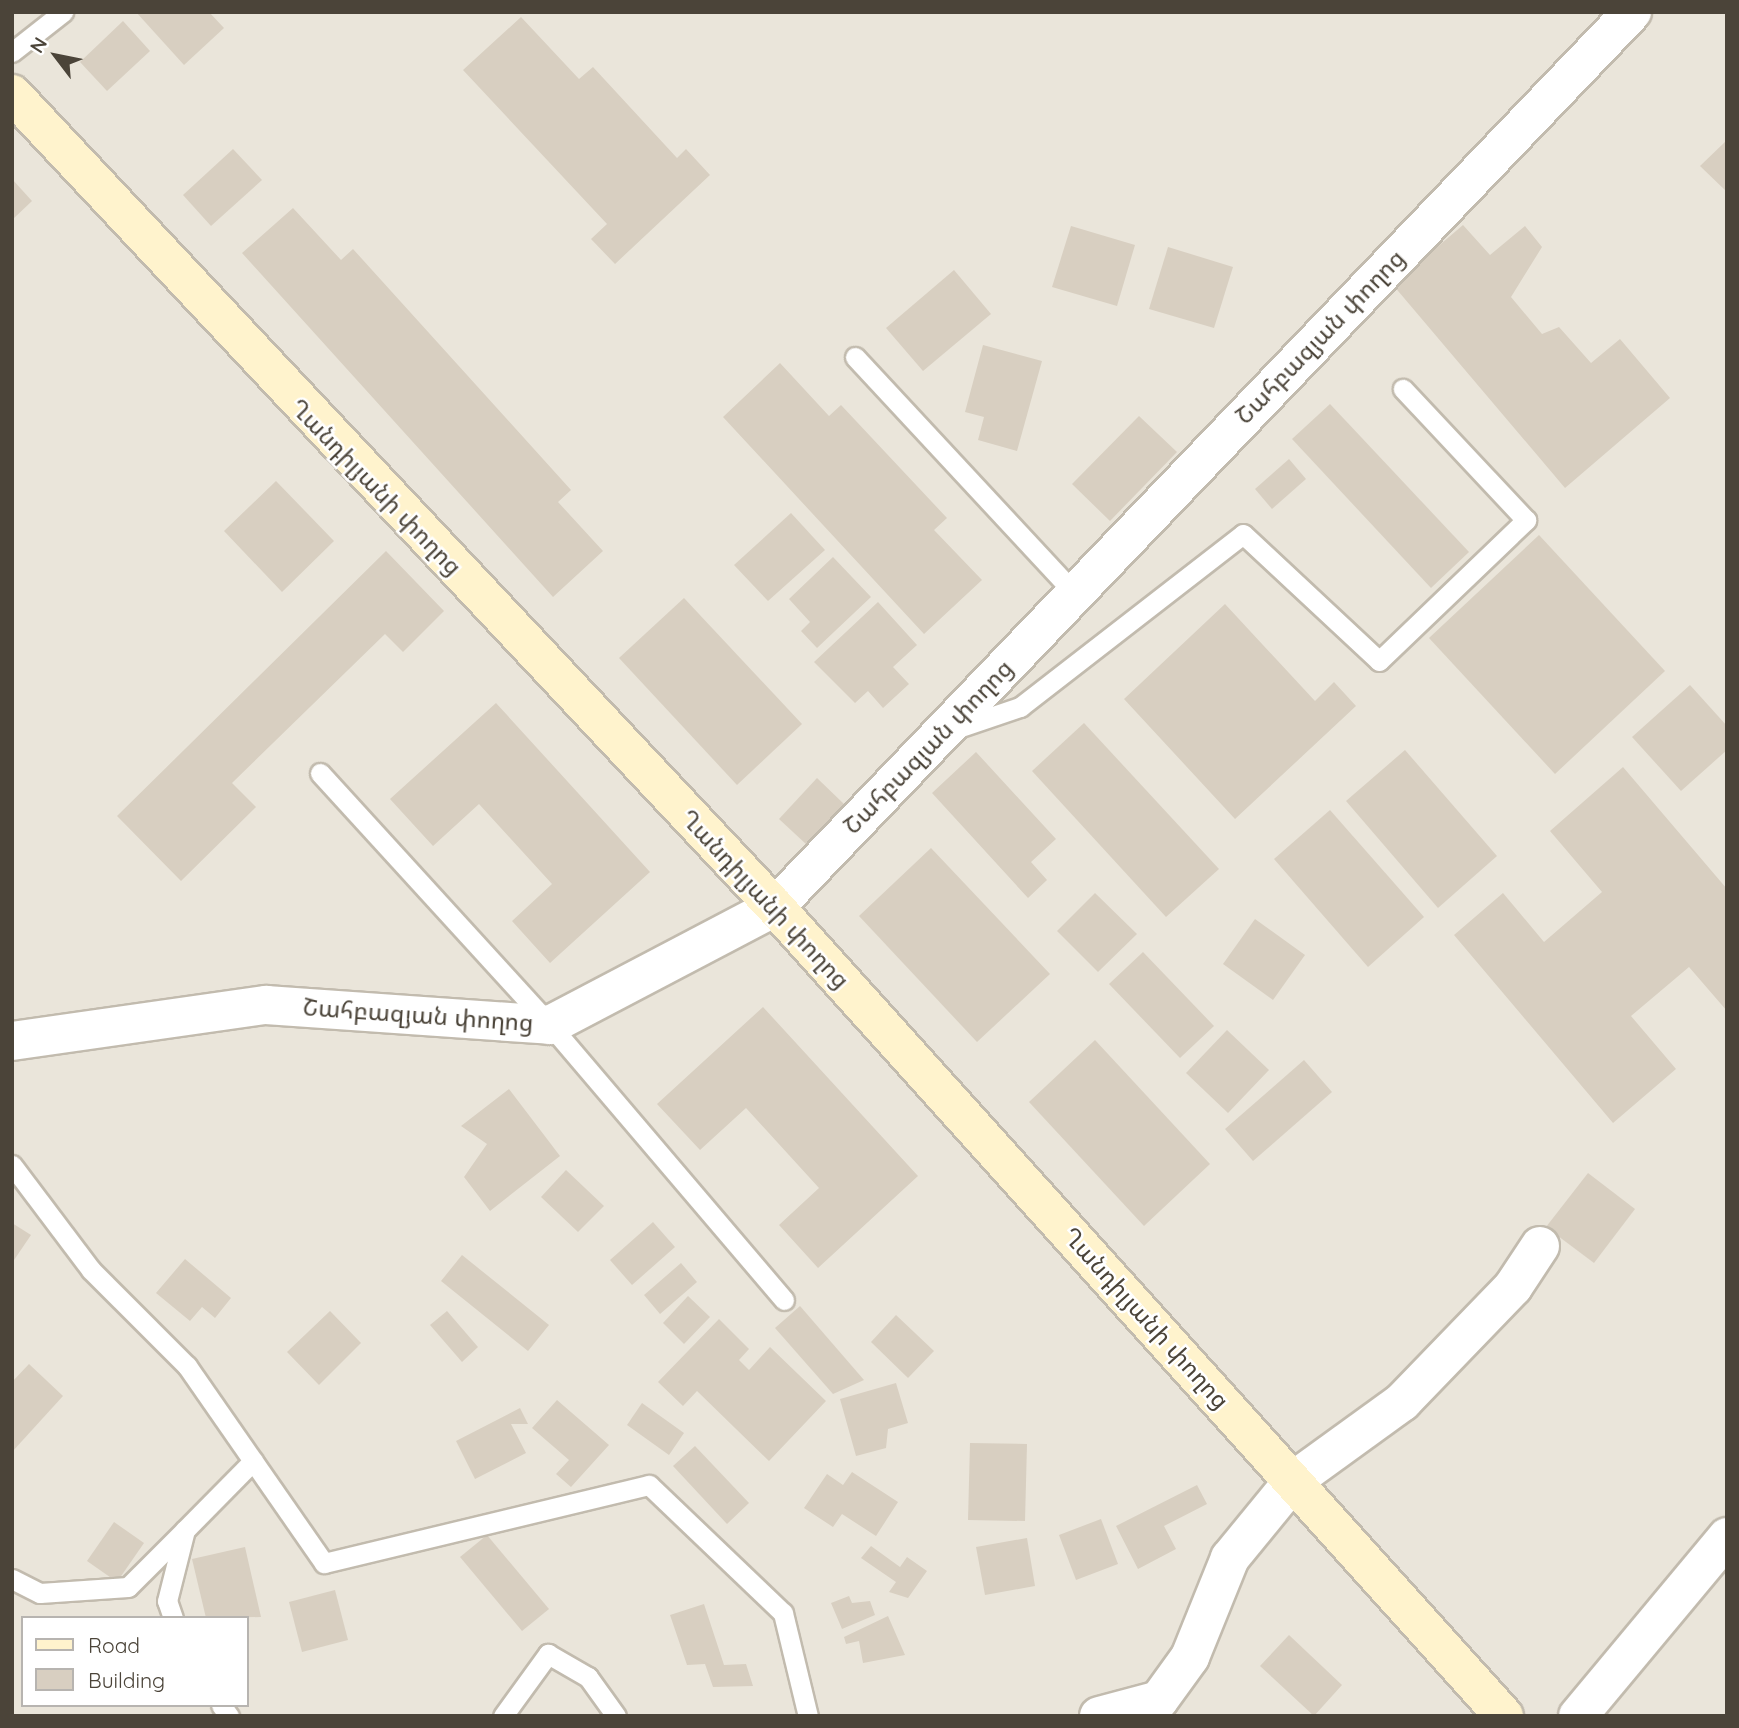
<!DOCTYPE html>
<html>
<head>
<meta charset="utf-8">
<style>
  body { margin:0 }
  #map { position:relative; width:1739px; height:1728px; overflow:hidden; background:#f6f3ec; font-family:Quicksand,"Noto Sans Armenian",sans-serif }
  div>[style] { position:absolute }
  .residential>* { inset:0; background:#eae5da }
  .building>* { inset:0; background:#d8cfc1 }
  .roads { filter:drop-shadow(2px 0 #c2bbae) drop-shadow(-2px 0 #c2bbae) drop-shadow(0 2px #c2bbae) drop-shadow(0 -2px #c2bbae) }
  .lane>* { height:19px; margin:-9.5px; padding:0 9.5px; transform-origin:9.5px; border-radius:9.5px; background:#fff }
  .street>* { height:38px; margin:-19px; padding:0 19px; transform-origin:19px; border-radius:19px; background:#fff }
  .secondary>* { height:38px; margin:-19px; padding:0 19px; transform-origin:19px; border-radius:19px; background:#fff3cd }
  span { translate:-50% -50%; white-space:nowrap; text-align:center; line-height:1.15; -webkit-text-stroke:5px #fff; paint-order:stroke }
  .street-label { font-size:24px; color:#4b4439 }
  .frame { position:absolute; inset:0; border:14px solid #4b4439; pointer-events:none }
  .legend { position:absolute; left:21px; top:1616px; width:228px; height:91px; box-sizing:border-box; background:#fff; border:2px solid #b7b4b0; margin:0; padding:9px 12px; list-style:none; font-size:21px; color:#4b4439 }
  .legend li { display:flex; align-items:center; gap:14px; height:35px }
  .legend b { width:35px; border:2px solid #b7b4b0 }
  .north { position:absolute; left:21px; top:21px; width:70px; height:70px; -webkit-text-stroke:5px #fff; paint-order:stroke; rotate:302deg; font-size:19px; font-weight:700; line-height:28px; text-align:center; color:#4b4439 }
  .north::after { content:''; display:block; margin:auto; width:24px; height:32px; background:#4b4439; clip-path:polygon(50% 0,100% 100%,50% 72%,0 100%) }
</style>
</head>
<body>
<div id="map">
  <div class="residential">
    <div style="clip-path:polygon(evenodd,12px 12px,1727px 12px,1727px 1716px,12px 1716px,12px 12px,23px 1618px,247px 1618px,247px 1705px,23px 1705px,23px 1618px)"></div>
  </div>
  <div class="building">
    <div style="clip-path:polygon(136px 12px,209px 12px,224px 28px,184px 65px)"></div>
    <div style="clip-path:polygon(521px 17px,579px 79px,593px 67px,677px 158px,686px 149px,710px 175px,615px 264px,591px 239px,607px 224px,463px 70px)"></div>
    <div style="clip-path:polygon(123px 21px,150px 51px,107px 91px,80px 62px)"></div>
    <div style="clip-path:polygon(1727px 140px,1727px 192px,1700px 166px)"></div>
    <div style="clip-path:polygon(233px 149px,262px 180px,211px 226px,183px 195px)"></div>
    <div style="clip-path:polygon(12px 179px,32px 201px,12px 220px)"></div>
    <div style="clip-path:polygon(293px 208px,341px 260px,353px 249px,571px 490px,558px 502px,603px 551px,553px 597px,242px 253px)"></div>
    <div style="clip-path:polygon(1463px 225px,1490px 255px,1525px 226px,1542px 247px,1511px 297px,1542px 334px,1559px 327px,1591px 363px,1620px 339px,1670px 398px,1565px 488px,1393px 285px)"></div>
    <div style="clip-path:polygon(1071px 226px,1135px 245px,1117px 306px,1052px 287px)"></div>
    <div style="clip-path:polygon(1168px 247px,1233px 267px,1214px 328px,1149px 309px)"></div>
    <div style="clip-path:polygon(954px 270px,991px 314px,923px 371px,886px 328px)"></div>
    <div style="clip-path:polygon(983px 345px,1042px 361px,1017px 451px,978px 440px,984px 417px,965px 412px)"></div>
    <div style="clip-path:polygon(780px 363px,829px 416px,841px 405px,947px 518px,934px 530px,982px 580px,924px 634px,723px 417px)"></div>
    <div style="clip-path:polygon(1330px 404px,1469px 552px,1431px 588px,1292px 439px)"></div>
    <div style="clip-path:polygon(1139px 416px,1177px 452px,1110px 521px,1072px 484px)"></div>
    <div style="clip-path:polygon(1289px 459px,1306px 479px,1272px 509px,1255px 489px)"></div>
    <div style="clip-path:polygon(276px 481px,334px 541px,282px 592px,224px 531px)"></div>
    <div style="clip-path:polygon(791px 513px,825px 550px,768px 601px,734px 565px)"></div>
    <div style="clip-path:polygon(1539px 535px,1665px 671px,1555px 774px,1429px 638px)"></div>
    <div style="clip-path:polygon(386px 551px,444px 611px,403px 652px,385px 634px,232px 783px,256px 807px,181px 881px,117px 816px)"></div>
    <div style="clip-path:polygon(833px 557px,871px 597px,817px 648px,801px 631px,810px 622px,789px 599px)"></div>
    <div style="clip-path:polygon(684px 598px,802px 724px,737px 785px,619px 658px)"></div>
    <div style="clip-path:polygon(878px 602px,917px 645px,893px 667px,909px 684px,883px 708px,868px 691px,855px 703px,814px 662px)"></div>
    <div style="clip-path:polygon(1225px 604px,1315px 701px,1334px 682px,1356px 706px,1235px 819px,1124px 699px)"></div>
    <div style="clip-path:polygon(1690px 685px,1727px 726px,1727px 750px,1681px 791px,1632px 737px)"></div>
    <div style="clip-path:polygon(496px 703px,650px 872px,550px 963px,512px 921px,552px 884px,479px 804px,433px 846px,390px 799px)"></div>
    <div style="clip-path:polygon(1084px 723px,1219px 869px,1166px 917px,1032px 771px)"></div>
    <div style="clip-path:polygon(1405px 750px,1497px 856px,1438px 908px,1346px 801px)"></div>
    <div style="clip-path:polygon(976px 752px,1056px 839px,1031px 862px,1047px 880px,1028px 898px,932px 793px)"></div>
    <div style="clip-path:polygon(1623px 767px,1727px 889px,1727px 1011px,1689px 967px,1631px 1016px,1676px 1069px,1613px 1123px,1454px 935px,1503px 893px,1544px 942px,1602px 892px,1550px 831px)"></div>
    <div style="clip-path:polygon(817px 778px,845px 805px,807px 845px,779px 819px)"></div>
    <div style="clip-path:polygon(1330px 810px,1424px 917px,1368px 967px,1274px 859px)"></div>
    <div style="clip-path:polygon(931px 848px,1050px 974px,977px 1042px,859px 916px)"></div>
    <div style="clip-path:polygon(1095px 893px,1137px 934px,1098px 972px,1057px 931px)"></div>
    <div style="clip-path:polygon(1255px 919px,1305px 955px,1273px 1000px,1223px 964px)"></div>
    <div style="clip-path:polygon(1143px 952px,1214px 1026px,1180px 1058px,1109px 984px)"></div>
    <div style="clip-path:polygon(763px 1007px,918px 1176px,818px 1268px,779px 1225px,819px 1188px,746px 1108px,700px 1150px,657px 1104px)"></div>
    <div style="clip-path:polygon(1227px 1030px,1269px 1070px,1228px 1113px,1186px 1073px)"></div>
    <div style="clip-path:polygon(1095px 1040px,1210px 1164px,1144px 1226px,1029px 1102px)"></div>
    <div style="clip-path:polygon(1304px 1060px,1332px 1092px,1253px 1161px,1225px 1129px)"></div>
    <div style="clip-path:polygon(509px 1089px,560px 1156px,490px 1211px,464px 1177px,487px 1144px,461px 1126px)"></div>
    <div style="clip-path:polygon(566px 1170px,604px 1206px,578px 1232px,541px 1197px)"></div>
    <div style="clip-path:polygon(1588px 1173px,1635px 1209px,1594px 1263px,1546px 1227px)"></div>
    <div style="clip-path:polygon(653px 1222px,675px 1247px,632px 1285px,610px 1260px)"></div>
    <div style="clip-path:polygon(12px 1223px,31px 1235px,12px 1263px)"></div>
    <div style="clip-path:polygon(462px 1255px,549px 1325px,528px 1351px,441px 1281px)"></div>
    <div style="clip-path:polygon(185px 1259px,231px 1298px,215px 1318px,202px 1307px,190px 1321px,156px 1293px)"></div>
    <div style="clip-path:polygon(681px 1263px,697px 1282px,660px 1314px,644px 1295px)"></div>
    <div style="clip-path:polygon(688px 1296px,710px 1317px,684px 1344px,663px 1323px)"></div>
    <div style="clip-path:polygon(800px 1306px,864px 1380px,833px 1394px,775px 1328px)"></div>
    <div style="clip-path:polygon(330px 1311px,361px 1343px,319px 1385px,287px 1352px)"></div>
    <div style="clip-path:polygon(447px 1311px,478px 1347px,462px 1362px,430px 1325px)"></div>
    <div style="clip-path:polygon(896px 1315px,934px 1351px,908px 1378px,871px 1342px)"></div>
    <div style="clip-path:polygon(719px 1319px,749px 1349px,739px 1360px,749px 1370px,770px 1347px,826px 1401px,769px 1461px,697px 1391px,683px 1406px,658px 1382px)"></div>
    <div style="clip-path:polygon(29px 1364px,63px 1396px,12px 1452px,12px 1382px)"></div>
    <div style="clip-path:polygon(896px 1383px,908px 1423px,888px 1429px,886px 1448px,856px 1456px,840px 1399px)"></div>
    <div style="clip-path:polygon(557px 1400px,609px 1445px,571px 1487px,556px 1474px,569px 1460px,532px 1428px)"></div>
    <div style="clip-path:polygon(642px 1403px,684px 1433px,669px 1455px,627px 1425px)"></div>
    <div style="clip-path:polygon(520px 1408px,528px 1424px,511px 1424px,526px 1453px,475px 1479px,456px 1441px)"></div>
    <div style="clip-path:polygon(970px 1443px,1027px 1444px,1025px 1521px,968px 1520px)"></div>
    <div style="clip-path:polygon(695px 1446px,749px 1503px,727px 1524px,673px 1466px)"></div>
    <div style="clip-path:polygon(852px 1472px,898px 1502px,876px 1536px,842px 1514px,833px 1527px,804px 1508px,827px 1474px,843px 1485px)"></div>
    <div style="clip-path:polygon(1197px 1485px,1207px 1504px,1164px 1526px,1176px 1549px,1138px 1569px,1116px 1526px)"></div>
    <div style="clip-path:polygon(1101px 1519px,1118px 1564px,1076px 1580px,1059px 1535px)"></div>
    <div style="clip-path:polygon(114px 1522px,144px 1543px,117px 1582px,87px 1561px)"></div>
    <div style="clip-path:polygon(487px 1535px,549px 1609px,522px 1631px,460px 1557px)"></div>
    <div style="clip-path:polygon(1027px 1538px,1035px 1586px,985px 1595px,976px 1547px)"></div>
    <div style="clip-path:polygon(871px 1546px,900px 1567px,907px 1557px,927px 1571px,908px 1598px,889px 1592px,896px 1582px,861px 1558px)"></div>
    <div style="clip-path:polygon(245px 1547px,261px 1617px,206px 1618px,192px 1559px)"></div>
    <div style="clip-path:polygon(335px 1590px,348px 1640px,302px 1652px,289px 1602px)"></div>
    <div style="clip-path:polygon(849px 1596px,852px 1603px,870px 1601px,875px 1615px,842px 1629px,831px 1603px)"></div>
    <div style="clip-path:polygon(704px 1604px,724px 1665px,746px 1664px,753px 1686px,713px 1687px,705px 1664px,687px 1665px,670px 1615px)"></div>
    <div style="clip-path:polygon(888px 1616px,905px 1655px,863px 1663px,859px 1641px,846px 1644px,844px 1637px)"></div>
    <div style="clip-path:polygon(1289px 1635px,1342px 1685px,1314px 1716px,1260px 1666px)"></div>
  </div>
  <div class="roads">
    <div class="lane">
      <div style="left:12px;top:52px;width:65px;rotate:-38.1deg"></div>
      <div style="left:855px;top:357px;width:323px;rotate:47.1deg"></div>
      <div style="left:955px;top:729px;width:69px;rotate:-18.7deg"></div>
      <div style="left:1020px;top:707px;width:282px;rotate:-37.8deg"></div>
      <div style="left:1243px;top:534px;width:186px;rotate:43deg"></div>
      <div style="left:1379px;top:661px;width:204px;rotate:-43.8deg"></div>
      <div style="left:1526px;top:520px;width:180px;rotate:-133.2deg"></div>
      <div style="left:320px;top:773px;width:341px;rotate:47.6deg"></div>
      <div style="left:550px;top:1025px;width:361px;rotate:49.6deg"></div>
      <div style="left:12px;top:1165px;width:131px;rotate:53deg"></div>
      <div style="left:91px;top:1270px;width:136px;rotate:45deg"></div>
      <div style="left:187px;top:1366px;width:240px;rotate:55.2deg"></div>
      <div style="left:324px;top:1563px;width:334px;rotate:-13.5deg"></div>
      <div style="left:649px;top:1485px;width:185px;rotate:43.7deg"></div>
      <div style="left:783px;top:1613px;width:106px;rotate:76.4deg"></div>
      <div style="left:12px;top:1579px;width:31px;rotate:27deg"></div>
      <div style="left:40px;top:1593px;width:88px;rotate:-3.9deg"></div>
      <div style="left:128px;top:1587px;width:81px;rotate:-45deg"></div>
      <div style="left:173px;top:1618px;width:18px;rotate:-109deg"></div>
      <div style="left:167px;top:1601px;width:73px;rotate:-75.8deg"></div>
      <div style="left:185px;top:1530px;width:97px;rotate:-45.4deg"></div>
      <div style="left:221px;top:1705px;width:14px;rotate:54deg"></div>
      <div style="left:503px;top:1716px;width:77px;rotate:-54deg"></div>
      <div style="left:548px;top:1654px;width:46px;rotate:29.9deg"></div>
      <div style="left:588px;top:1677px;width:48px;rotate:54.3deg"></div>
    </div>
    <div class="street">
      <div style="left:12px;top:1041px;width:257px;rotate:-8.1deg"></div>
      <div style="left:266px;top:1005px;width:285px;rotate:4deg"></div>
      <div style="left:550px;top:1025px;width:254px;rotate:-27.7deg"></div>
      <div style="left:775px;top:907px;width:1239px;rotate:-46.24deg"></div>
      <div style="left:1099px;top:1716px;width:62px;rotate:-14.9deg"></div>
      <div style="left:1159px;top:1700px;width:53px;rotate:-54.2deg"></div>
      <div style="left:1190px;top:1657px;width:107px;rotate:-68deg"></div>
      <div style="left:1230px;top:1558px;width:99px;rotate:-50.7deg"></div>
      <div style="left:1293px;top:1481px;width:135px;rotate:-35.9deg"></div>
      <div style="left:1402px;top:1402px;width:160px;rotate:-46deg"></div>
      <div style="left:1513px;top:1287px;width:49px;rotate:-56.6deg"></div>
      <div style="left:1578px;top:1716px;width:233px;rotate:-50.2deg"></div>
    </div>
    <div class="secondary">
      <div style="left:12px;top:94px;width:1115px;rotate:46.82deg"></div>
      <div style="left:775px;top:907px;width:1089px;rotate:47.98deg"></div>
    </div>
  </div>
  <div class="street-label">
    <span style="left:1320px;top:337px;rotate:-46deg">Շահբազյան փողոց</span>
    <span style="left:376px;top:487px;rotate:46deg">Ղանդիլյանի փողոց</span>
    <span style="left:928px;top:747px;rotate:-46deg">Շահբազյան փողոց</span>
    <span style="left:765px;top:899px;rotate:47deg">Ղանդիլյանի փողոց</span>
    <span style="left:418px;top:1015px;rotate:4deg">Շահբազյան փողոց</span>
    <span style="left:1146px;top:1318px;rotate:48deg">Ղանդիլյանի փողոց</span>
  </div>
  <div class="frame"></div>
  <ul class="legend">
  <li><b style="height:9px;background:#fff3cd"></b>Road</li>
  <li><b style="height:19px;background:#d8cfc1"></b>Building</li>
  </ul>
  <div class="north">N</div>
</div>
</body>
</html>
